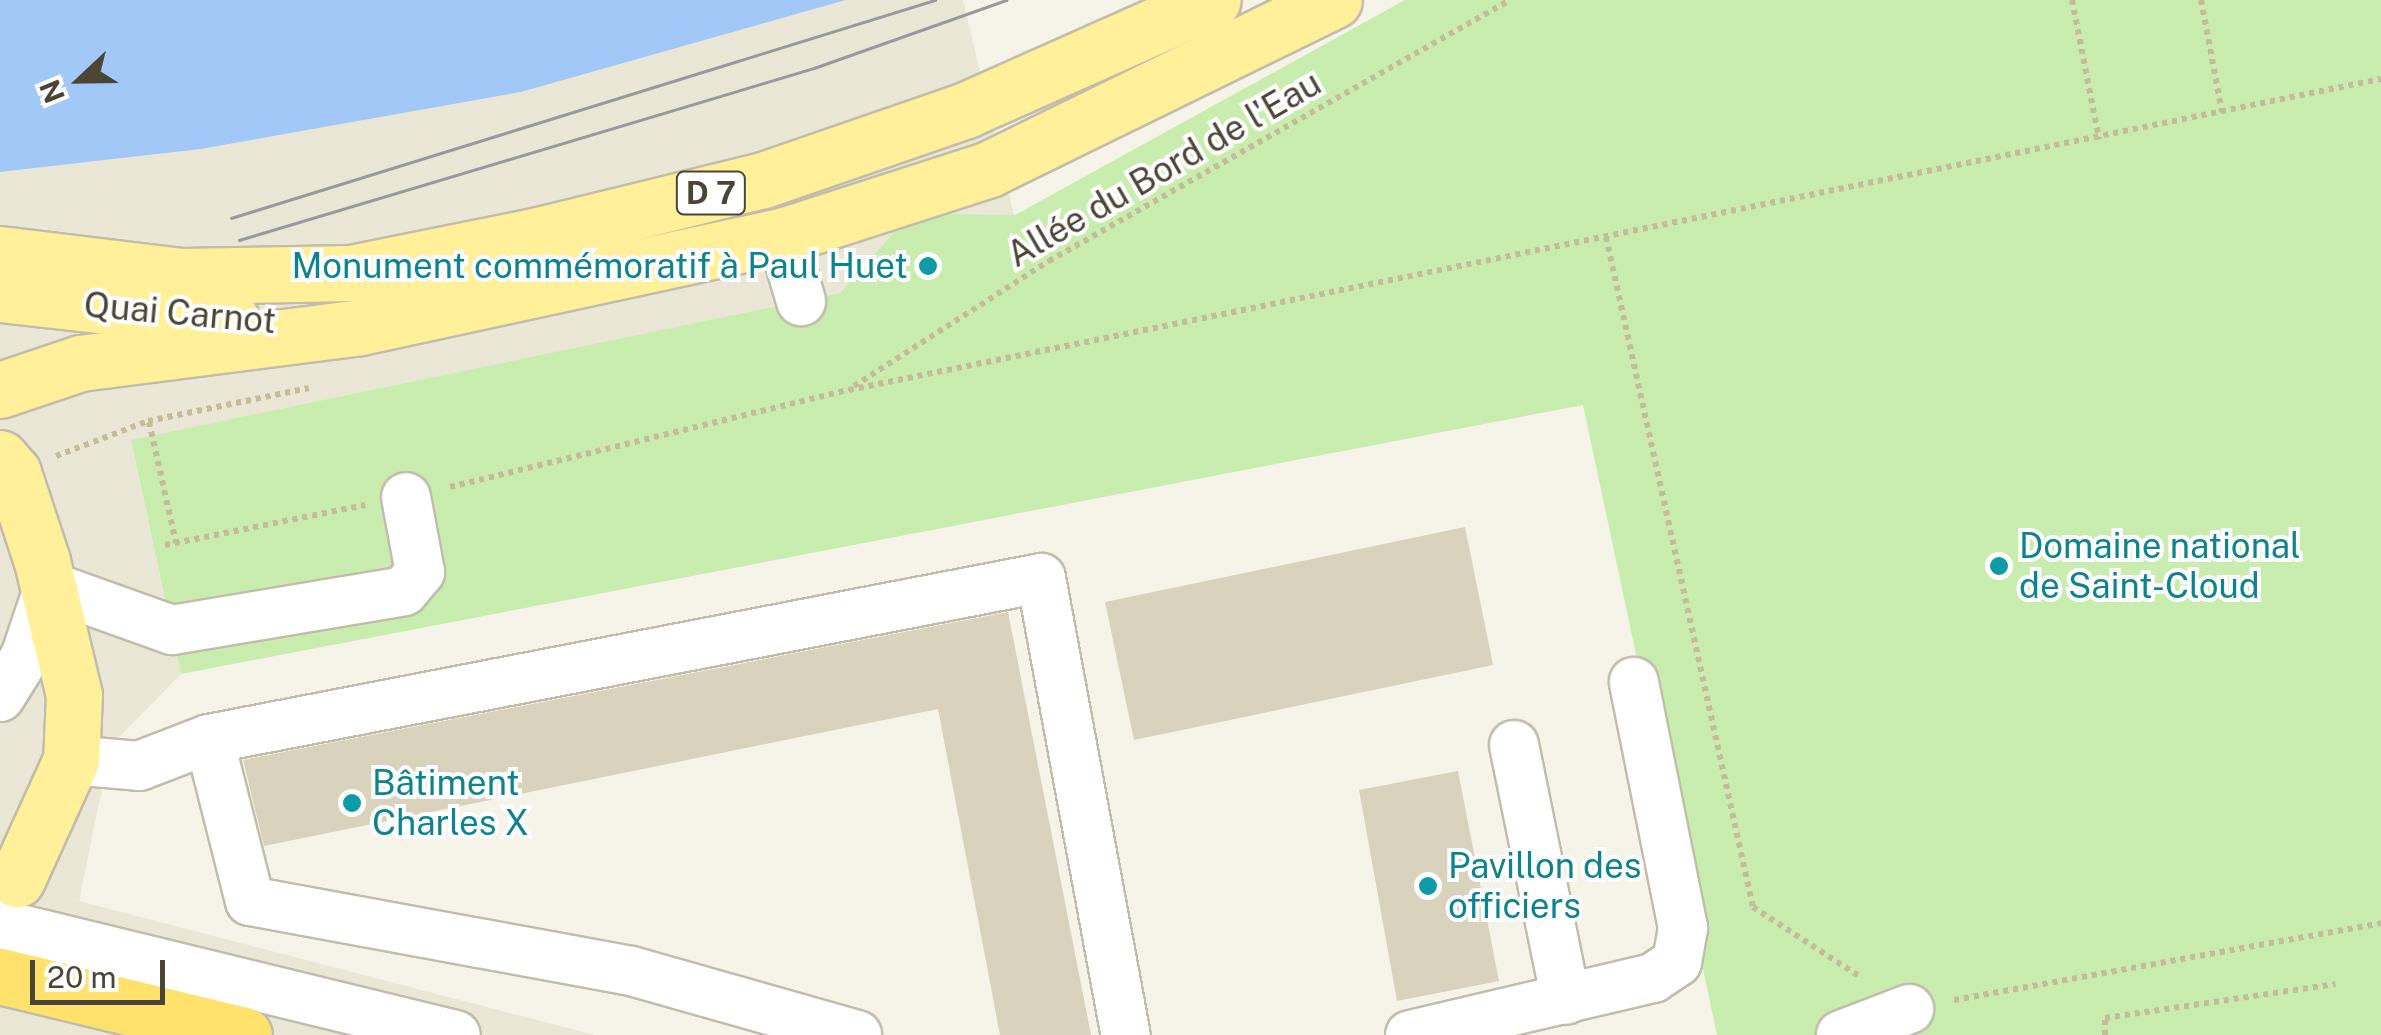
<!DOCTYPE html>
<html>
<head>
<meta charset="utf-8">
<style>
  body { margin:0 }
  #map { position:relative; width:2381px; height:1035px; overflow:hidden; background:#f6f4e9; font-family:"Public Sans",sans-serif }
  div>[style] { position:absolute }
  .residential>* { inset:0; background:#eae7d7 }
  .green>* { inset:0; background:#c9edaf }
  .water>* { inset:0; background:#a1c8f7 }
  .building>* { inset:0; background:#d9d2bd }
  .path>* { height:6px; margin-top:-3px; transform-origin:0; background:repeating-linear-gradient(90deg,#c6bc9a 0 5px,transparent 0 10px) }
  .roads { filter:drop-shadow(2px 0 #c2bdab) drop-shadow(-2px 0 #c2bdab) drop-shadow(0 2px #c2bdab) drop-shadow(0 -2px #c2bdab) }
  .minor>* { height:48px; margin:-24px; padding:0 24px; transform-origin:24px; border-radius:24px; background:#fff }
  .major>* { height:55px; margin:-27.5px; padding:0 27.5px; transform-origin:27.5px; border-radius:27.5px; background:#fff099 }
  .highway>* { height:55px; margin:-27.5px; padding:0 27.5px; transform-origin:27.5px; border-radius:27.5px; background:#ffe26b }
  .tram>* { height:2.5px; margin:-1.25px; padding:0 1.25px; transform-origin:1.25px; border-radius:1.25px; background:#999 }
  .dots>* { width:28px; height:28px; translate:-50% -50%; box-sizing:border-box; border:5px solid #fff; border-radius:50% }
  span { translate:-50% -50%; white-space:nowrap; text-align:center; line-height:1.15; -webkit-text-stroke:8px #fff; paint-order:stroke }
  .shield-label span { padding:2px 8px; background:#fff; border:2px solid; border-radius:8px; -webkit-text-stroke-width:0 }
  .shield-label { font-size:32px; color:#4b4536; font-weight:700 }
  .street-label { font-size:35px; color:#4b4536 }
  .culture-label { font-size:35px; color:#0d838f }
  .right { translate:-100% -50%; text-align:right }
  .left { translate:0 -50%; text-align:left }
  .north { position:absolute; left:30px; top:30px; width:100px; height:100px; -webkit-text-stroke:8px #fff; paint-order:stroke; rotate:248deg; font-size:28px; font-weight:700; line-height:40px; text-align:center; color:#4b4536 }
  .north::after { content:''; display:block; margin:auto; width:35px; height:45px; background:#4b4536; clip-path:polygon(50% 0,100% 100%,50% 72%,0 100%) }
  .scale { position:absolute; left:30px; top:960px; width:135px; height:45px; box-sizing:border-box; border:5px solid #4b4536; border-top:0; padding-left:12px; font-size:30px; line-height:35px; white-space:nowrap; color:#4b4536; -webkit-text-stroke:8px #fff; paint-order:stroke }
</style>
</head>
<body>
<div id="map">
  <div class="residential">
    <div style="clip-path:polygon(846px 0,963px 0,1014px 215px,921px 220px,894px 232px,840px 293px,131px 441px,181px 674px,111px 745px,79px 901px,595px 1035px,0 1035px,0 172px,201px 149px,521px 92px)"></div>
  </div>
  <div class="green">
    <div style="clip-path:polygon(1405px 0,2381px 0,2381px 1035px,1717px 1035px,1583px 405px,181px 674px,131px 440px,840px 293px,894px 232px,947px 214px,1015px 215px)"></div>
  </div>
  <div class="water">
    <div style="clip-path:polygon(0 0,846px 0,521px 92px,201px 149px,0 172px)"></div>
  </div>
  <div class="building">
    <div style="clip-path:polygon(1465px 527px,1493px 665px,1134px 740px,1105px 602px)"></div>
    <div style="clip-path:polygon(1008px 612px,1091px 1035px,1000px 1035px,938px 709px,264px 846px,243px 760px)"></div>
    <div style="clip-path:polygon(1458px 771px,1499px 981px,1397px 1001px,1359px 790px)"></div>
  </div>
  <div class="path">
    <div style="left:2072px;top:0;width:142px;rotate:79deg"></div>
    <div style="left:2201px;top:0;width:114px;rotate:79.4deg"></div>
    <div style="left:1606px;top:237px;width:686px;rotate:77.63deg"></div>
    <div style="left:1753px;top:907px;width:130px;rotate:33.1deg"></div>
    <div style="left:854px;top:386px;width:232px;rotate:-32.7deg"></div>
    <div style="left:1049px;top:261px;width:530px;rotate:-29.52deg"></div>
    <div style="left:149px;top:422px;width:124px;rotate:77.4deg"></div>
    <div style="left:56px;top:456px;width:98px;rotate:-20.8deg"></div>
    <div style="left:148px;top:421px;width:164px;rotate:-11.6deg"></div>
    <div style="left:450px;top:487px;width:411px;rotate:-13.7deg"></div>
    <div style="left:849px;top:390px;width:1563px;rotate:-11.48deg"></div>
    <div style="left:165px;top:545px;width:204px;rotate:-11.3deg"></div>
    <div style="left:1954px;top:1000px;width:434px;rotate:-10.2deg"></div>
    <div style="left:2105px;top:1035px;width:17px;rotate:-90deg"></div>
    <div style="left:2105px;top:1018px;width:233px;rotate:-8.4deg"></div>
  </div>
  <div class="roads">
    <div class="minor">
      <div style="left:782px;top:236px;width:68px;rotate:73.7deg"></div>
      <div style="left:0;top:697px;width:47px;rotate:-58deg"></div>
      <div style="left:25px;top:657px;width:75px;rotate:-71.3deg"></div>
      <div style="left:49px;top:586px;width:131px;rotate:19.7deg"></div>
      <div style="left:172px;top:630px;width:235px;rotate:-9.5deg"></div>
      <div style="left:404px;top:591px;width:25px;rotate:-50deg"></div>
      <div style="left:420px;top:572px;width:76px;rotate:-100.6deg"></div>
      <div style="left:209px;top:739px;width:167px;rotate:75.8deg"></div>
      <div style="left:250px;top:901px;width:387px;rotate:10.4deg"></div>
      <div style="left:631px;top:971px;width:235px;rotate:15.8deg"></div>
      <div style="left:1514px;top:745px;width:260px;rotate:78.5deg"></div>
      <div style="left:71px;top:760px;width:68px;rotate:5deg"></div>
      <div style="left:139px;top:766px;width:75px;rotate:-21.1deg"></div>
      <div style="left:209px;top:739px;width:847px;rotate:-10.95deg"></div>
      <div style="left:1041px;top:578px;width:465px;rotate:79.5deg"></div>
      <div style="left:0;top:924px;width:469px;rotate:13.7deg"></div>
      <div style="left:1410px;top:1035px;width:250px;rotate:-13.2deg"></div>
      <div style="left:1653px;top:978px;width:29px;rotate:-34deg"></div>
      <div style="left:1677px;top:962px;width:35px;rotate:-80deg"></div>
      <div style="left:1683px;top:928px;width:251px;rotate:-101.3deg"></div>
      <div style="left:1841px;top:1035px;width:73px;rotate:-20.9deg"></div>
    </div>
    <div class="major">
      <div style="left:0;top:254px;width:183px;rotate:6.9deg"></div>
      <div style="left:182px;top:276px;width:169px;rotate:-1deg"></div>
      <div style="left:351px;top:273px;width:192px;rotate:-11.4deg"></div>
      <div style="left:539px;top:235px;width:231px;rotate:-13.8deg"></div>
      <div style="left:763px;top:180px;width:215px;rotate:-19deg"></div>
      <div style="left:966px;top:110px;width:270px;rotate:-24deg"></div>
      <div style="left:0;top:294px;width:233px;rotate:6.4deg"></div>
      <div style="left:0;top:390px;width:84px;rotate:-18.6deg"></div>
      <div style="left:80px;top:363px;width:282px;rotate:-7.3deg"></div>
      <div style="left:360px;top:327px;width:432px;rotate:-12.2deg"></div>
      <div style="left:782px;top:236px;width:218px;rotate:-17.9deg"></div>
      <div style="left:989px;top:169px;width:384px;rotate:-26.1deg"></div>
      <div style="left:0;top:458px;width:20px;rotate:49deg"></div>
      <div style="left:13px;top:473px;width:93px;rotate:71.8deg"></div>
      <div style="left:42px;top:561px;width:138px;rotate:76.6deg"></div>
      <div style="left:74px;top:695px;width:65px;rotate:92.6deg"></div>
      <div style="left:71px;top:760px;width:131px;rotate:114.4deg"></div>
    </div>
    <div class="highway">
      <div style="left:0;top:976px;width:251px;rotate:13.6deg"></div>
    </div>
  </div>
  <div class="tram">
    <div style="left:231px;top:218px;width:737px;rotate:-17.21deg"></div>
    <div style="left:239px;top:240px;width:600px;rotate:-16.65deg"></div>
    <div style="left:814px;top:68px;width:204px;rotate:-19.5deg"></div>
  </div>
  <div class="dots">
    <div style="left:928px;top:266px;background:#0f9aa8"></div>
    <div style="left:1999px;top:566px;background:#0f9aa8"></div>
    <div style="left:352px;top:803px;background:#0f9aa8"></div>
    <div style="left:1428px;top:886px;background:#0f9aa8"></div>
  </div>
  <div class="shield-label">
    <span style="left:711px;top:193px">D 7</span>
  </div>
  <div class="street-label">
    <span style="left:1164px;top:169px;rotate:-30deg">Allée du Bord de l'Eau</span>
    <span style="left:180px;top:313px;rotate:5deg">Quai Carnot</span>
  </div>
  <div class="culture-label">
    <span class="right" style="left:908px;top:266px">Monument commémoratif à Paul Huet</span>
    <span class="left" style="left:2019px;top:566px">Domaine national<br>de Saint-Cloud</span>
    <span class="left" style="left:372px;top:803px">Bâtiment<br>Charles X</span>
    <span class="left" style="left:1448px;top:886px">Pavillon des<br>officiers</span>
  </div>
  <div class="north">N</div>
  <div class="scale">20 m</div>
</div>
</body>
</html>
